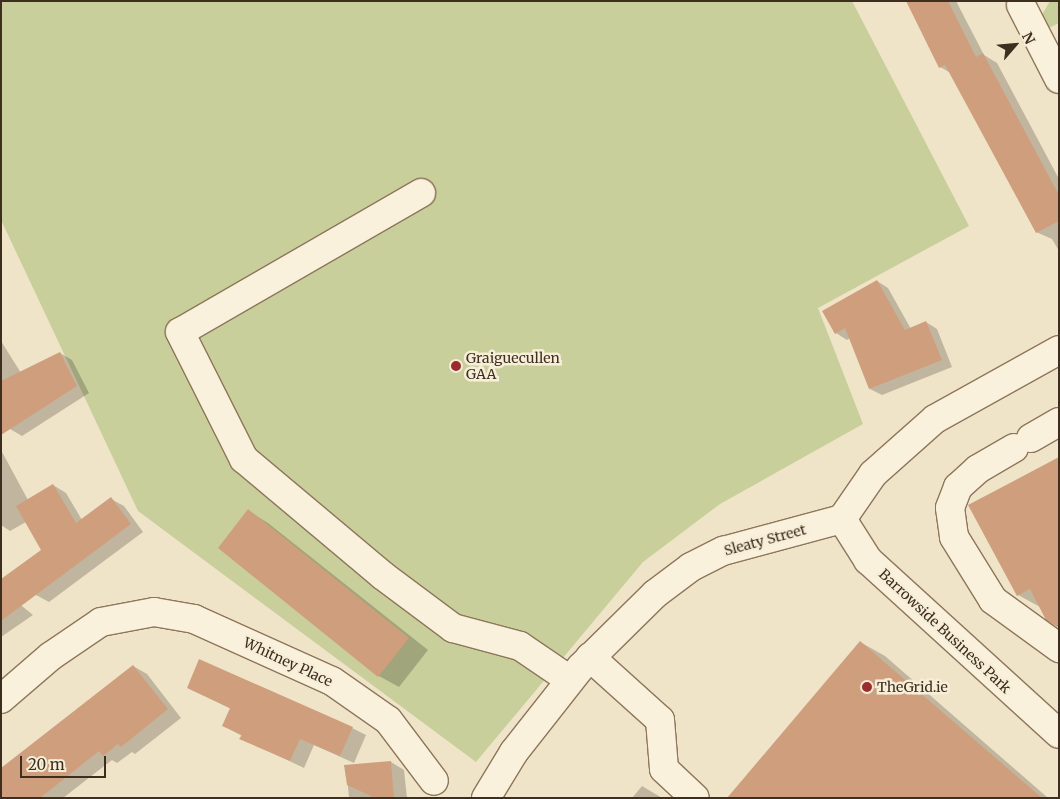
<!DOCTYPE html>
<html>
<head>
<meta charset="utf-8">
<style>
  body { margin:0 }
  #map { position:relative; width:1060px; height:799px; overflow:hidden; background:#f0e4c8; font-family:Merriweather,serif }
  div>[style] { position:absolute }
  .green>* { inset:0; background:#c9cf9b }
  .shadow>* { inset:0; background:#0003 }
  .building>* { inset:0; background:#cf9f7d }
  .roads { filter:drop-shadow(1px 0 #8d765c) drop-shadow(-1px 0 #8d765c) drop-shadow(0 1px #8d765c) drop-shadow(0 -1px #8d765c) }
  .minor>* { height:28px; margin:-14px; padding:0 14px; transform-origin:14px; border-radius:14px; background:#faf1dc }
  .dots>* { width:14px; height:14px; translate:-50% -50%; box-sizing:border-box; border:2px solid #f7eed8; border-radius:50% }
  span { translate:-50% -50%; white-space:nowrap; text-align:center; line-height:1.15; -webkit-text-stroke:5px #f7eed8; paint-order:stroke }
  .poi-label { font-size:14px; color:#3d2e20 }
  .left { translate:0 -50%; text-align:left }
  .street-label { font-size:14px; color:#3d2e20 }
  .frame { position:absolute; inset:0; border:2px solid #3d2e20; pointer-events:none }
  .north { position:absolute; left:990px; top:20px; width:50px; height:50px; -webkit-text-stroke:4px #f7eed8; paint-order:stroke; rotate:63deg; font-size:14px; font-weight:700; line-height:20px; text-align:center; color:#3d2e20 }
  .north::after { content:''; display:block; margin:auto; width:18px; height:22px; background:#3d2e20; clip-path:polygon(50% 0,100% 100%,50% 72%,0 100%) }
  .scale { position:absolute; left:20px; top:756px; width:86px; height:22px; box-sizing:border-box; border:2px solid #3d2e20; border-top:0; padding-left:6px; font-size:15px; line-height:18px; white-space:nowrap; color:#3d2e20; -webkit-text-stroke:4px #f7eed8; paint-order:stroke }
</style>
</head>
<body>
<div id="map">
  <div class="green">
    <div style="clip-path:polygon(1px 1px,852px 1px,969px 226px,818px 308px,863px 424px,720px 504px,643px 562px,476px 762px,138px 511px,1px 220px)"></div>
    <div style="clip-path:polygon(1050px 1px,1059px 1px,1059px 23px,1039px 33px,1040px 18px)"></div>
  </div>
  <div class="shadow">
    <div style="clip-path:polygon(907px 1px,956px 1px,984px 55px,997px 63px,1059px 179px,1059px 251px,1052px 239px,1036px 232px,951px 73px,940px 67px)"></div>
    <div style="clip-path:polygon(877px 281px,888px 288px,911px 329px,926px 322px,937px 329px,952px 367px,882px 395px,870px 389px,850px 338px,847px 340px,836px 333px)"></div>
    <div style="clip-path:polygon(1px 341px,21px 373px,60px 353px,72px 360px,89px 393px,22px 436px,10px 429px,1px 416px)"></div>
    <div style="clip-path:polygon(1px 450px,28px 500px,53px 485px,66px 493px,82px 520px,111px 499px,124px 506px,143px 532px,49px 602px,36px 595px,21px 566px,42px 550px,26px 522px,10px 531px,1px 525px)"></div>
    <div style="clip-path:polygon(1059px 457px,1042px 608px,1018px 595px)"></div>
    <div style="clip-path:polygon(248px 511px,268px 523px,428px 650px,399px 687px,379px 676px,219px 548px)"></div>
    <div style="clip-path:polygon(1px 589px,33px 615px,1px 637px)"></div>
    <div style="clip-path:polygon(860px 642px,885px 656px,1048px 798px,747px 798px)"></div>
    <div style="clip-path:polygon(133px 666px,147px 674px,181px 718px,135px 754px,132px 752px,117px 763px,112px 760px,63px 798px,1px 798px)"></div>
    <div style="clip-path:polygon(188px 688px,352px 728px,366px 735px,354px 763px,314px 745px,304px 768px,241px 738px,242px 736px,224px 726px,231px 709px)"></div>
    <div style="clip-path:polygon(391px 762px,404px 770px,407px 798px,349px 798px,346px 766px)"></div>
    <div style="clip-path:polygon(642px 786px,662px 798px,632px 798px)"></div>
  </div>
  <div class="building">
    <div style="clip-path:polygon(906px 1px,948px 1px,976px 57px,983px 53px,1059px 195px,1059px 221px,1036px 233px,945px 65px,939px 68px)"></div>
    <div style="clip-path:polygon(877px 280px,905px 330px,926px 321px,942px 360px,869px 389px,845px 328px,835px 334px,822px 311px)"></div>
    <div style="clip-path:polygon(60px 352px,77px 386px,1px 435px,1px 381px)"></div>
    <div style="clip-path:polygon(1059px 457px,1059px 628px,1046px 620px,1030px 589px,1017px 596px,968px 505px)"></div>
    <div style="clip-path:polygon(53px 484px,76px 523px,111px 497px,131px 524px,1px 621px,1px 579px,41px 550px,16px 506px)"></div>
    <div style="clip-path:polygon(248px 509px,409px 638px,378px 677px,218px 548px)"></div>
    <div style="clip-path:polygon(860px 641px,1042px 798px,727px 798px)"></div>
    <div style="clip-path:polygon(199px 659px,353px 727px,340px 756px,300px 739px,290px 761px,239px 739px,242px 735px,222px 726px,230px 708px,187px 688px)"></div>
    <div style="clip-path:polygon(133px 665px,168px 709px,121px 747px,118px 744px,103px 756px,99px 751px,40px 798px,1px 798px,1px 768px)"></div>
    <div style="clip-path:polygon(391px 761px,394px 798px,375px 798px,347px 785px,344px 765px)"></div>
  </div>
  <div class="roads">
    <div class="minor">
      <div style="left:1021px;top:5px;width:83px;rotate:62.8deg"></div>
      <div style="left:421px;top:193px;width:278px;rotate:150deg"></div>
      <div style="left:180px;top:332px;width:142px;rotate:63.3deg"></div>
      <div style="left:244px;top:459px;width:180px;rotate:40deg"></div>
      <div style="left:382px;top:575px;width:89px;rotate:36.7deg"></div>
      <div style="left:453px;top:628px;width:69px;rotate:15deg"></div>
      <div style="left:520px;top:646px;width:60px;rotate:34.2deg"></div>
      <div style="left:1031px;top:438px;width:32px;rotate:-30deg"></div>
      <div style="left:1014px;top:448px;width:42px;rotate:149.7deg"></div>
      <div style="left:978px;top:469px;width:27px;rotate:138deg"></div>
      <div style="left:958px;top:487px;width:22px;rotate:111deg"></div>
      <div style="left:950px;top:508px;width:29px;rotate:82deg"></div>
      <div style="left:954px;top:537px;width:74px;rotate:58.2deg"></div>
      <div style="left:993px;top:600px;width:82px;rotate:36deg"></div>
      <div style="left:842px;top:519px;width:49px;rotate:57.6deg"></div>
      <div style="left:868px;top:560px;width:258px;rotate:42.3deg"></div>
      <div style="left:590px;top:657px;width:94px;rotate:42deg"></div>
      <div style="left:660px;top:720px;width:49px;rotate:85.3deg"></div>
      <div style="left:664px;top:769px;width:42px;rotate:43.1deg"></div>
      <div style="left:1px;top:699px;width:66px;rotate:-40.7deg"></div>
      <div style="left:51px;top:656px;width:60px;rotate:-34.2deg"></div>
      <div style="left:101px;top:622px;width:54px;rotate:-10.7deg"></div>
      <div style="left:154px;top:612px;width:41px;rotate:9.9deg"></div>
      <div style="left:194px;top:619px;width:151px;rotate:24.2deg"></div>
      <div style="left:332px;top:681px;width:68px;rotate:34.9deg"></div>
      <div style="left:388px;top:720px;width:76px;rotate:53deg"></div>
      <div style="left:486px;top:798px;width:54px;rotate:-58.7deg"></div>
      <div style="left:514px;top:752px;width:108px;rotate:-51.8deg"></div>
      <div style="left:581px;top:667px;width:104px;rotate:-44.6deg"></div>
      <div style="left:655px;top:594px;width:45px;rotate:-36.9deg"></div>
      <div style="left:691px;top:567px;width:36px;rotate:-27deg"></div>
      <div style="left:723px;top:551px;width:123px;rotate:-15.1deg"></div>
      <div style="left:842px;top:519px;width:55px;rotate:-55.4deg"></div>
      <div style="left:873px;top:474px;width:83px;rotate:-41.6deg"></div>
      <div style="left:935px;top:419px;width:142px;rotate:-29.1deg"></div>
    </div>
  </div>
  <div class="dots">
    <div style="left:456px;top:366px;background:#9e2a2b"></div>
    <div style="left:867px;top:687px;background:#9e2a2b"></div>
  </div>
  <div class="poi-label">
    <span class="left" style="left:466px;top:366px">Graiguecullen<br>GAA</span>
    <span class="left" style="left:877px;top:687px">TheGrid.ie</span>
  </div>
  <div class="street-label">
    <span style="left:765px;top:540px;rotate:-15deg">Sleaty Street</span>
    <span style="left:945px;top:631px;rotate:43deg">Barrowside Business Park</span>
    <span style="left:288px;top:662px;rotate:25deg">Whitney Place</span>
  </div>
  <div class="frame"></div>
  <div class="north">N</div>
  <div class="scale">20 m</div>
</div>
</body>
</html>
